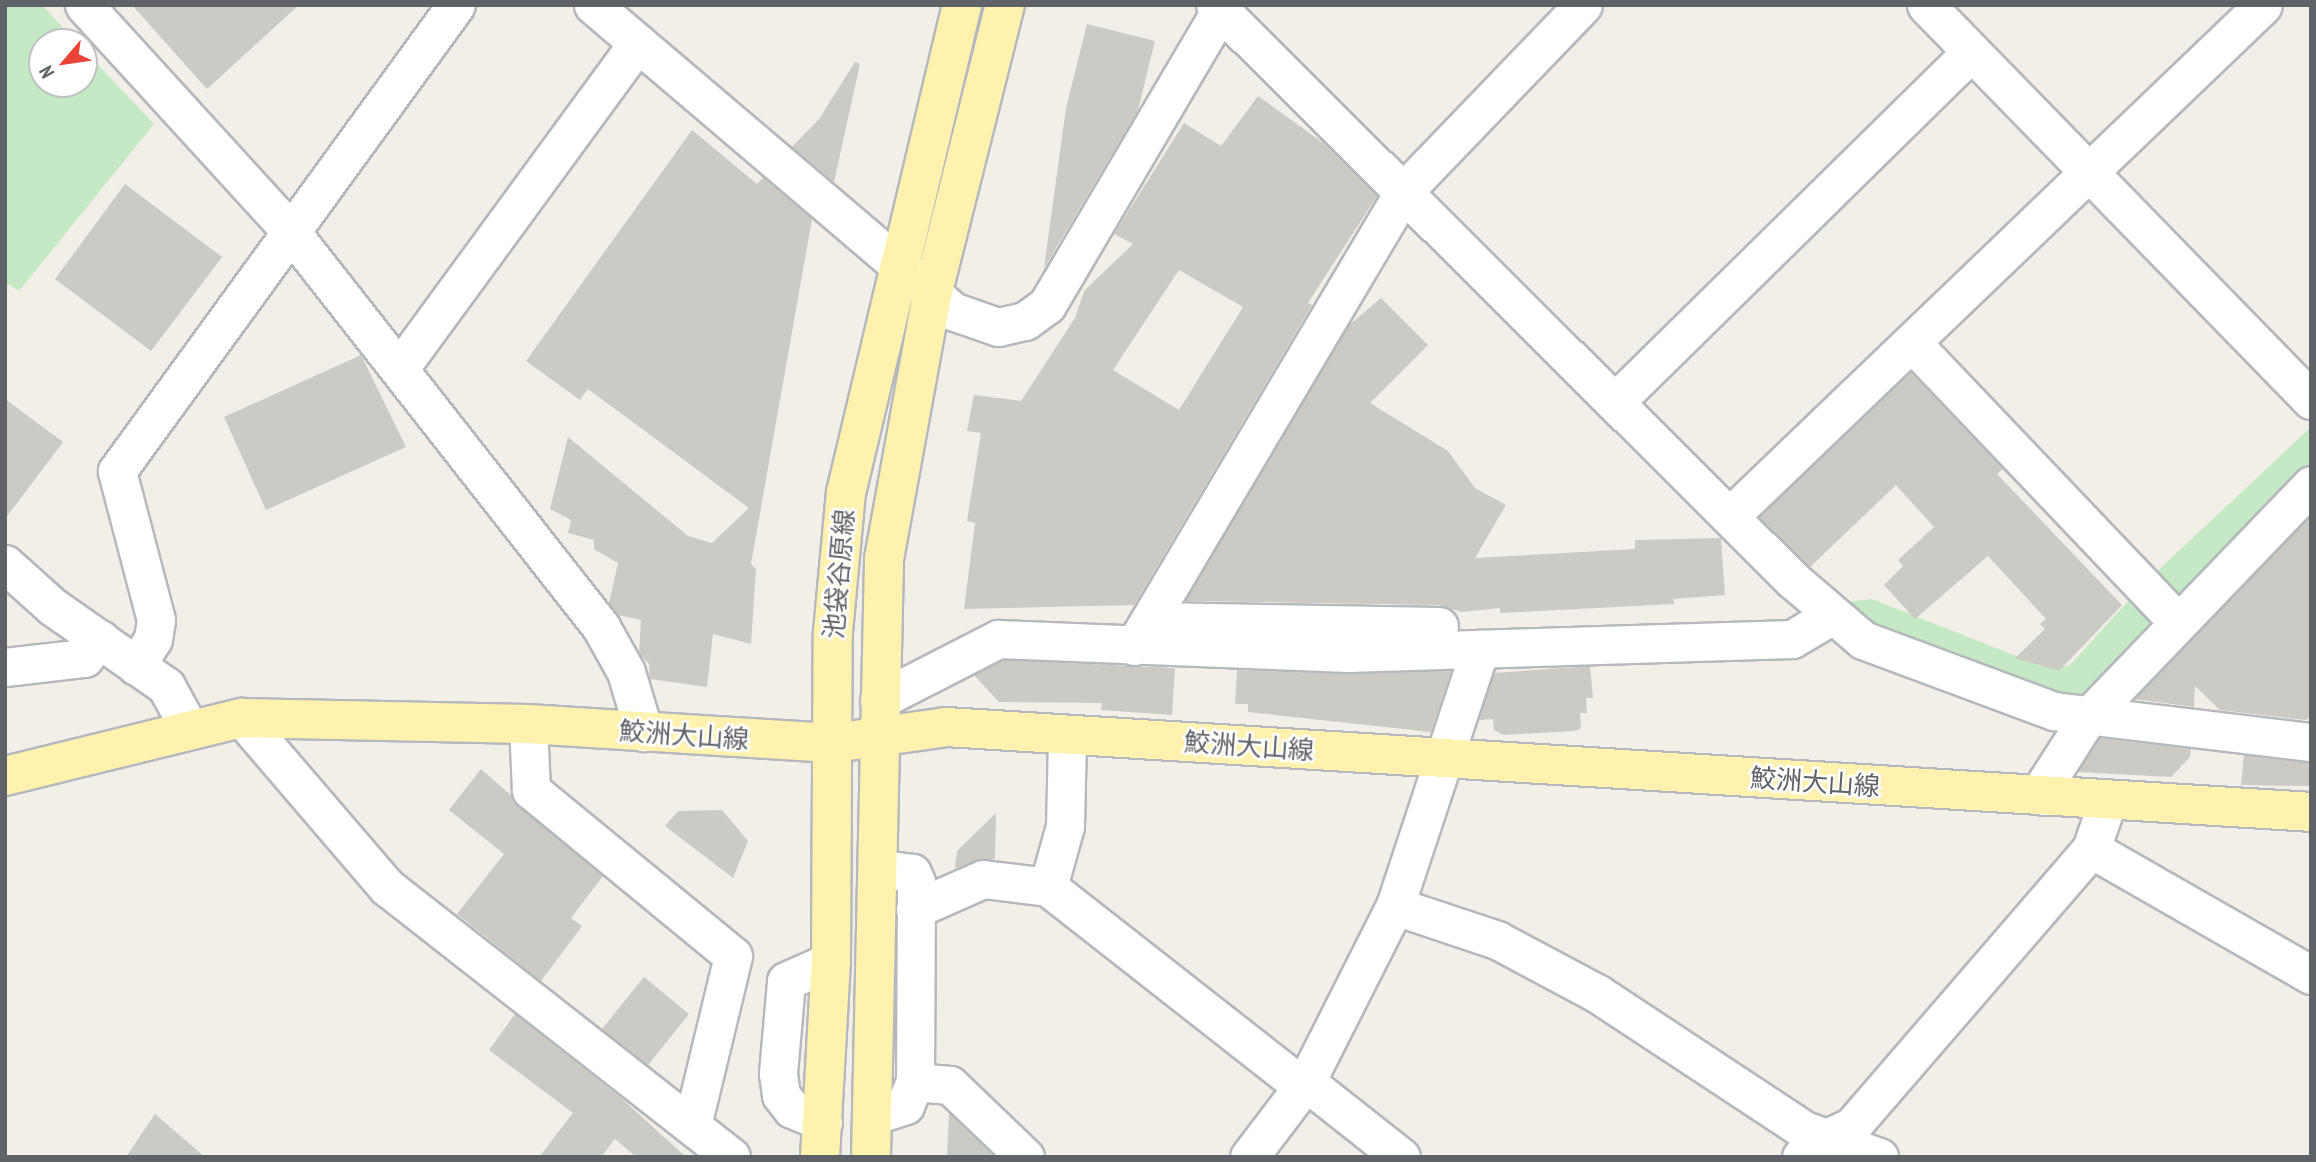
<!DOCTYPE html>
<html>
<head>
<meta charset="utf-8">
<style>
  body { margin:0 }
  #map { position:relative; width:2316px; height:1162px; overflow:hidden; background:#f1efe8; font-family:"PT Sans Narrow","Noto Sans JP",sans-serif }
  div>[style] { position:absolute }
  .green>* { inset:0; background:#c5e8c5 }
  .building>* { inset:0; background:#cccac5 }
  .roads { filter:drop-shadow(2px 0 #b5b8bc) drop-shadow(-2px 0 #b5b8bc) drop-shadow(0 2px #b5b8bc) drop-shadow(0 -2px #b5b8bc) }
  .minor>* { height:37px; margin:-18.5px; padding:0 18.5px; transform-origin:18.5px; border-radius:18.5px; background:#fff }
  .major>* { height:38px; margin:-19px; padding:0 19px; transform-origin:19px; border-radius:19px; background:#fff2af }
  span { translate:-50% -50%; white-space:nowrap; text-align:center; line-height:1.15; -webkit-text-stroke:5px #fff; paint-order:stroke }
  .street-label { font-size:26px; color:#5f6368 }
  .frame { position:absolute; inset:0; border:7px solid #5f6368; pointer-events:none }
  .north { position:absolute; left:28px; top:28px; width:70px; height:70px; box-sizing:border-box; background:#fff; border:2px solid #bfc1c3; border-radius:50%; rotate:241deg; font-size:19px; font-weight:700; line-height:28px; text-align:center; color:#5f6368 }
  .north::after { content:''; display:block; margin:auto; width:24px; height:32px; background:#ea4335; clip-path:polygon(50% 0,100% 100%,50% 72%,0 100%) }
</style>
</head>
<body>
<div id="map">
  <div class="green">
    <div style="clip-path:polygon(5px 5px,42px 5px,76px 42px,42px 42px,42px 84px,84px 84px,84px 50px,154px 124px,19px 291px,5px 282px)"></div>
    <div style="clip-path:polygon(2311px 427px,2311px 477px,2175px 607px,2148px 580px)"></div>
    <div style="clip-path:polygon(2133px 596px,2161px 620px,2083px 702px,1872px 630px,1844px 602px,1872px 599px,2044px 667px,2069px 666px)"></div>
  </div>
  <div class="building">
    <div style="clip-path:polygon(132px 5px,299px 5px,207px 89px)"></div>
    <div style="clip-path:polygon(1087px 24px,1155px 41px,1138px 110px,1044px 268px,1066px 108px)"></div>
    <div style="clip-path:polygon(855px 62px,860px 64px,834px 182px,792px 147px,819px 119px)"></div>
    <div style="clip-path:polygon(evenodd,1258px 96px,1322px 142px,1377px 196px,1308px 303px,1312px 305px,1134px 605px,964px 609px,975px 523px,967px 521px,981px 433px,967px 431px,974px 395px,1021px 401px,1075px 318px,1084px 291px,1133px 244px,1114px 234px,1184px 123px,1221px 146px,1258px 96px,1179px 270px,1243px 307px,1179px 410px,1113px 370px,1179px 270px)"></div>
    <div style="clip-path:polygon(692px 130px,757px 184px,763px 178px,812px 219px,751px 564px,756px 569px,751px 644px,713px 634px,707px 687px,650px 679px,649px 664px,639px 653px,641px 620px,618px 615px,609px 603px,618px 563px,594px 549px,594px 540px,568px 533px,571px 520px,550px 509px,568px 437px,688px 536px,712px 543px,749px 508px,588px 389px,580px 400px,526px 361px)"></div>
    <div style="clip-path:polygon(125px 184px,222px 257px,151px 351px,55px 279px)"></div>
    <div style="clip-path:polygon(1381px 298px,1428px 345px,1370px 403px,1448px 451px,1475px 488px,1506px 505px,1475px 558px,1635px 549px,1635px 540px,1721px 538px,1725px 595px,1673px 599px,1674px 604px,1500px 613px,1500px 608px,1462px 612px,1439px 605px,1185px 601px,1348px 326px)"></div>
    <div style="clip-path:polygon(361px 355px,406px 447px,266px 510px,224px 417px)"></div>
    <div style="clip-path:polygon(1911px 373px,2003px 469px,1997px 474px,2122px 605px,2059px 671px,2015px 658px,2045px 629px,2040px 624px,2046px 619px,1988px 556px,1915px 619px,1884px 585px,1903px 566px,1898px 560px,1934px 527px,1896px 485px,1810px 567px,1759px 517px)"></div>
    <div style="clip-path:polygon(5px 399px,63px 442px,5px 519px)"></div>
    <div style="clip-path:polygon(2311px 516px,2311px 716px,2306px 720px,2220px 710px,2195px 686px,2194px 707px,2134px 699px)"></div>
    <div style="clip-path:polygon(1003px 660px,1175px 668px,1172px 715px,1101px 710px,1102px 703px,999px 702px,974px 675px)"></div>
    <div style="clip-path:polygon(1590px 666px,1593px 698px,1586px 698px,1587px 713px,1580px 713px,1581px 728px,1575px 731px,1504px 735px,1494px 730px,1493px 719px,1479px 720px,1494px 673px)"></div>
    <div style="clip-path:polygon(1237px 670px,1349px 674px,1451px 671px,1431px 732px,1248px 712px,1248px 704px,1235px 704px)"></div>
    <div style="clip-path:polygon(2100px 738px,2191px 749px,2190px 757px,2171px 777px,2078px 772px)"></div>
    <div style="clip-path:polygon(2244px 755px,2311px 763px,2311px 786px,2241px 785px)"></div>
    <div style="clip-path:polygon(481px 769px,603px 876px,571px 918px,582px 926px,541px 981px,457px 914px,504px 854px,449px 810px)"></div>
    <div style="clip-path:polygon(722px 810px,748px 841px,733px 878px,665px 826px,678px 811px)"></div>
    <div style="clip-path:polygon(996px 813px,995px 859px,955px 868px,957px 851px)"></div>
    <div style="clip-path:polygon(644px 977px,689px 1014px,648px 1065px,602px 1029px)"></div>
    <div style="clip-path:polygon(515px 1014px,621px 1098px,686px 1157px,636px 1157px,615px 1139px,601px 1157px,539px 1157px,573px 1113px,489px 1050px)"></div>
    <div style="clip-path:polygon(949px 1113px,994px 1157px,947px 1157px)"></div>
    <div style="clip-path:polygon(155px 1114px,205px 1157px,126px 1157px)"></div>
  </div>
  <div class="roads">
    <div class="minor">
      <div style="left:84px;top:5px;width:307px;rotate:47.6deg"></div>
      <div style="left:291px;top:232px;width:502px;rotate:51.87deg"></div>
      <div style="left:601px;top:627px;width:51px;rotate:60.9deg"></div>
      <div style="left:626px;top:672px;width:63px;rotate:73.3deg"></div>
      <div style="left:593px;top:5px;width:472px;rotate:40.4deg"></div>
      <div style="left:952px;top:311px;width:49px;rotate:19.2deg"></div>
      <div style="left:998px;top:327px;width:28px;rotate:-13deg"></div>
      <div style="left:1025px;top:321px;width:27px;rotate:-36deg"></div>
      <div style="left:1047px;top:305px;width:348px;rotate:-59.5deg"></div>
      <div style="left:1215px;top:5px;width:815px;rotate:44.85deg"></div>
      <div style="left:1793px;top:580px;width:92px;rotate:40.6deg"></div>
      <div style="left:1863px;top:640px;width:204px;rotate:20.4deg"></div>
      <div style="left:2054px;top:711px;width:259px;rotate:6.9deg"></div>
      <div style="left:1926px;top:5px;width:552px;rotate:45.73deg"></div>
      <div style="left:1912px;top:343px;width:384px;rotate:46.4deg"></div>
      <div style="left:399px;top:369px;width:404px;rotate:-53.8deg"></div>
      <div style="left:1615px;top:402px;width:499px;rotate:-44.5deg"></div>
      <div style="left:1730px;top:516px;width:738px;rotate:-43.79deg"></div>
      <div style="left:5px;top:564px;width:64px;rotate:41.9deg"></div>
      <div style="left:53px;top:607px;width:138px;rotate:35deg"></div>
      <div style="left:166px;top:686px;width:48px;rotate:61.3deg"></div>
      <div style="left:1149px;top:621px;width:290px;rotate:1deg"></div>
      <div style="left:1134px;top:646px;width:529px;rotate:-59.31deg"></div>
      <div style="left:1404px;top:191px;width:258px;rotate:-46.1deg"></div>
      <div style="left:136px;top:666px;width:32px;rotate:-58deg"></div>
      <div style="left:153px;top:639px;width:19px;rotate:-81deg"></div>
      <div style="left:156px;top:620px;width:154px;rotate:-104.7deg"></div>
      <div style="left:117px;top:471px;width:576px;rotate:-53.97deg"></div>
      <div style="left:5px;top:667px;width:80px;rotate:-6.5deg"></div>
      <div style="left:84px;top:658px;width:25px;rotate:-50deg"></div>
      <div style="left:879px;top:700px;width:134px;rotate:-27.1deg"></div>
      <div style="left:998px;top:639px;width:350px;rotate:2.3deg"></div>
      <div style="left:1348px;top:653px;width:444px;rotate:-1.8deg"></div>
      <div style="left:1792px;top:639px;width:45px;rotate:-30.5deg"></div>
      <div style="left:242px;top:718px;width:223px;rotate:49.4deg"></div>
      <div style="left:387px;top:887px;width:437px;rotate:38.1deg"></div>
      <div style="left:528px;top:724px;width:66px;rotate:87.4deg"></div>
      <div style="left:531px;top:790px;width:261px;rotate:39.4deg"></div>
      <div style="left:733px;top:956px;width:174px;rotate:103.6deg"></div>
      <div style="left:2043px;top:796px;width:16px;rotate:-75deg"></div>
      <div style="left:2047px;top:781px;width:76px;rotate:-57.4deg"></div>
      <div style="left:2088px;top:717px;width:322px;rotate:-46.1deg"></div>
      <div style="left:2091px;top:849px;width:254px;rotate:29.8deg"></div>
      <div style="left:1048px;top:887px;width:63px;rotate:-74.4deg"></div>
      <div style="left:1065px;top:826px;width:91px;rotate:-88.7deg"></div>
      <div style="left:1395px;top:906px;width:108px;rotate:18.4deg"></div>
      <div style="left:1497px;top:940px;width:115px;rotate:28.1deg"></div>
      <div style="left:1598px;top:994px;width:247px;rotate:33.4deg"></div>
      <div style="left:1804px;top:1130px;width:80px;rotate:19.8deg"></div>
      <div style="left:915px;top:909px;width:74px;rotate:-23.8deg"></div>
      <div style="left:983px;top:879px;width:65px;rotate:7deg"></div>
      <div style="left:1048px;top:887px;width:324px;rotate:38.1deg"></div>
      <div style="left:915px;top:1082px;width:35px;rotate:5deg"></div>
      <div style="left:950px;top:1085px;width:104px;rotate:43.8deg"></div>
      <div style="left:1306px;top:1082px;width:121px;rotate:38.3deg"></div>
      <div style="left:872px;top:1116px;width:35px;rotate:-18deg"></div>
      <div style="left:905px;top:1105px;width:25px;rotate:-67deg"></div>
      <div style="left:915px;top:1082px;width:200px;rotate:-89.7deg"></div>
      <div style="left:916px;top:882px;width:10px;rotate:-114deg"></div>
      <div style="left:912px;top:873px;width:34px;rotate:-172deg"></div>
      <div style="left:823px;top:1122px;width:34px;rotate:-157deg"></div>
      <div style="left:792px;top:1109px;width:18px;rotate:-128deg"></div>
      <div style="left:781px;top:1095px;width:22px;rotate:-98deg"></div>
      <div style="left:778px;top:1073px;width:92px;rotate:-85deg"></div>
      <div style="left:786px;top:981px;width:49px;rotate:-24deg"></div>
      <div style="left:1249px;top:1157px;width:94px;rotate:-52.8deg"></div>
      <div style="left:1306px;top:1082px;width:197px;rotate:-63.2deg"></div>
      <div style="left:1395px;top:906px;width:271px;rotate:-71.7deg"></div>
      <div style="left:1801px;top:1157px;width:15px;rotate:-48deg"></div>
      <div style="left:1811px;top:1146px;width:46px;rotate:-26deg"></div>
      <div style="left:1852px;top:1126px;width:366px;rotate:-49.2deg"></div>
      <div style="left:2091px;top:849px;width:52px;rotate:-70.9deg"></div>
    </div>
    <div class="major">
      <div style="left:5px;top:776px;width:244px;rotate:-13.8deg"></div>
      <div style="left:242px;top:718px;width:286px;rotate:1.2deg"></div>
      <div style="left:528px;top:724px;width:307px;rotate:3.6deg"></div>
      <div style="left:834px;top:743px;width:113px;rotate:-8.1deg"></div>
      <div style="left:946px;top:727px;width:1368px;rotate:3.56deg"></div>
      <div style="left:820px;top:1157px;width:196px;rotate:-86.8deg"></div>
      <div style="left:831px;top:961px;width:329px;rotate:-89.7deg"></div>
      <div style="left:833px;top:632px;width:140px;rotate:-84.7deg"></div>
      <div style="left:846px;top:493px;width:502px;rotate:-76.63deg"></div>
      <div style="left:871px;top:1157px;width:598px;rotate:-88.75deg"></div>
      <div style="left:884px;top:559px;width:268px;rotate:-79.7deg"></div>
      <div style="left:932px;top:295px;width:299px;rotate:-75.9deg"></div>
    </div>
  </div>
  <div class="street-label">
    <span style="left:839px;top:574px;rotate:-85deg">池袋谷原線</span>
    <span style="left:684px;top:735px;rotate:4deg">鮫洲大山線</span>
    <span style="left:1249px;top:746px;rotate:4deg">鮫洲大山線</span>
    <span style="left:1815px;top:782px;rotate:4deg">鮫洲大山線</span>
  </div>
  <div class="frame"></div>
  <div class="north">N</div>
</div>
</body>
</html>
